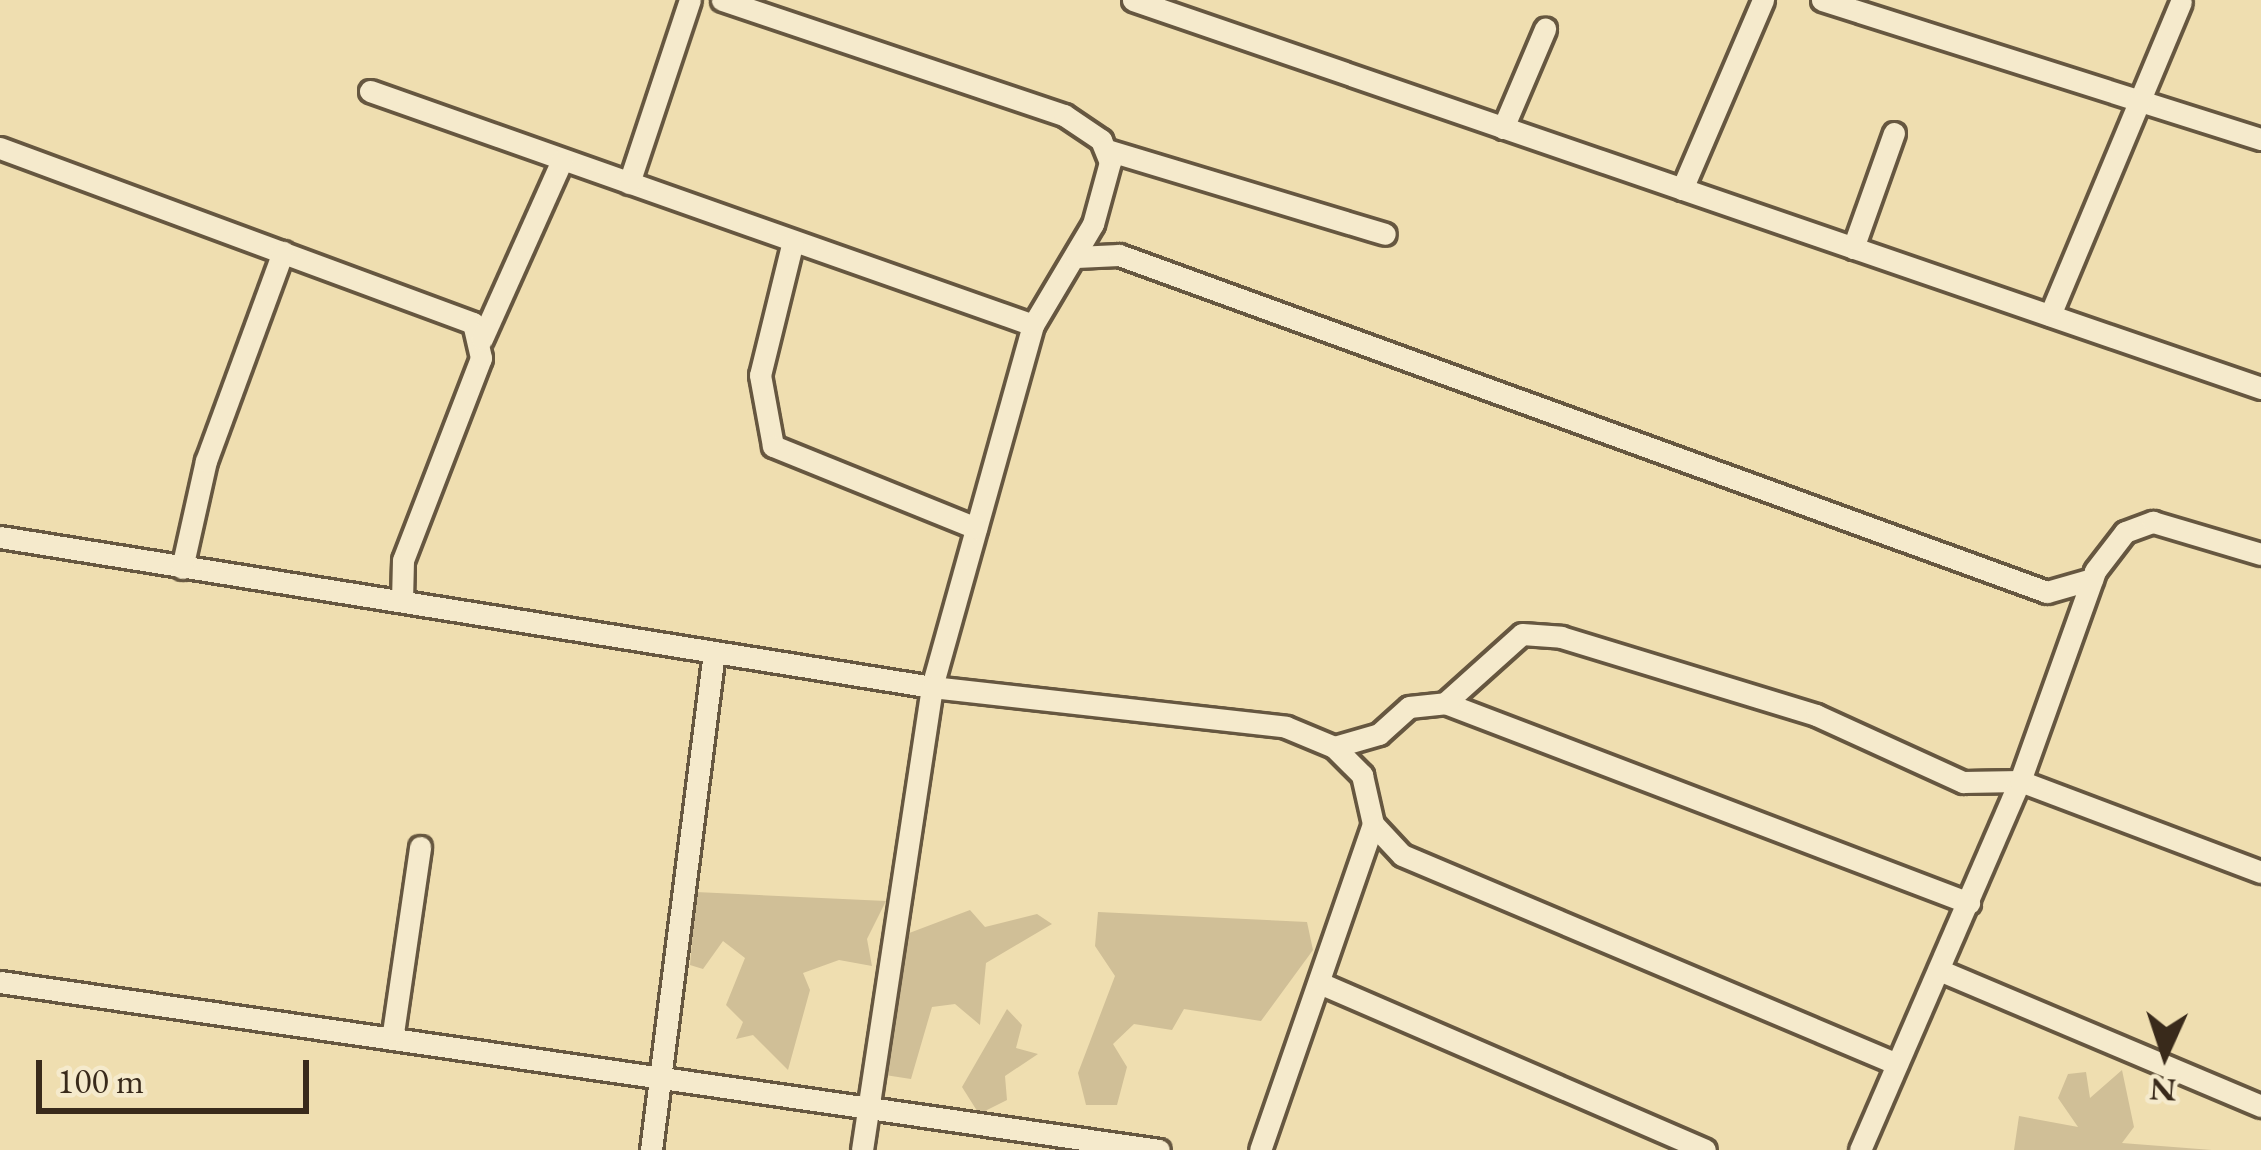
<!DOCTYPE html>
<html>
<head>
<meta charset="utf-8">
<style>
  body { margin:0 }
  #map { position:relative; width:2261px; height:1150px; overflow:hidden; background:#efdeb0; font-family:"EB Garamond",serif }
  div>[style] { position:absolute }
  .green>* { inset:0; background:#d0bf97 }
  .roads { filter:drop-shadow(3px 0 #665740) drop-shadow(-3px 0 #665740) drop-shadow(0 3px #665740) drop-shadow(0 -3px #665740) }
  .minor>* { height:21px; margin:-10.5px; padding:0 10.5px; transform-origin:10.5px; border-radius:10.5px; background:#f5eacc }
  span { translate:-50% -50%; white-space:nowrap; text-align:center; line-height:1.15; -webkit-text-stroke:10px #f5eacc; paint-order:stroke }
  .north { position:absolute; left:2105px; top:994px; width:120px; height:120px; -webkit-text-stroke:9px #f5eacc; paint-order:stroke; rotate:183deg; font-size:33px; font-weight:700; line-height:48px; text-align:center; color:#392a1b }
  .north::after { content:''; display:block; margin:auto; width:42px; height:54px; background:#392a1b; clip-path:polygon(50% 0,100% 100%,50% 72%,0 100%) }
  .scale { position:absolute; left:36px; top:1060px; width:273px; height:54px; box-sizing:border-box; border:6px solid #392a1b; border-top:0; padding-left:15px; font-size:36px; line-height:42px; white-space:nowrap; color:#392a1b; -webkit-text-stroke:9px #f5eacc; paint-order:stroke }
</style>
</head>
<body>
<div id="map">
  <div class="green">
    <div style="clip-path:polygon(696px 892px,886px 901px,867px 939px,872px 966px,839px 960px,803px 973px,810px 990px,788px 1070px,753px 1035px,736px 1039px,743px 1022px,726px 1005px,745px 958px,723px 941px,703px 969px,690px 965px)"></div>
    <div style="clip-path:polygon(970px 910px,985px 927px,1037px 914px,1052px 924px,986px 963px,980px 1025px,955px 1004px,932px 1007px,911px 1079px,885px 1075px,904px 935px)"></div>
    <div style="clip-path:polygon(1098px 912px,1307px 922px,1313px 950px,1261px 1021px,1184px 1009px,1172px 1030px,1134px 1024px,1113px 1044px,1127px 1067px,1117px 1105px,1086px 1105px,1078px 1073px,1115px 976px,1095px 946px)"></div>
    <div style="clip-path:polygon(1007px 1009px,1022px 1025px,1016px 1048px,1038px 1054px,1005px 1076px,1007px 1100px,979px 1114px,962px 1087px)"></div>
    <div style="clip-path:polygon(2122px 1070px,2134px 1127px,2122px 1143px,2212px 1150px,2014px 1150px,2019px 1116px,2078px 1127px,2058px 1098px,2068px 1074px,2086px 1072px,2090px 1098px)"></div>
  </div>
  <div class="roads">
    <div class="minor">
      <div style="left:722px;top:0;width:361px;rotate:18.6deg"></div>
      <div style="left:1064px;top:115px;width:45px;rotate:34deg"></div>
      <div style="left:1101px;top:140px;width:24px;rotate:68deg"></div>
      <div style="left:1110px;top:162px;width:64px;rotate:105.3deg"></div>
      <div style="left:1093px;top:224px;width:117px;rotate:120.7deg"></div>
      <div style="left:1033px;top:325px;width:376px;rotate:105.6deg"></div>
      <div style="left:932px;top:687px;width:468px;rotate:98.6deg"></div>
      <div style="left:1133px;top:0;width:1193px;rotate:18.98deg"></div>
      <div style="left:1822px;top:0;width:460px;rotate:17.6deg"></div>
      <div style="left:370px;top:91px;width:703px;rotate:19.44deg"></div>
      <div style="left:1503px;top:128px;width:108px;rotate:-67deg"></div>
      <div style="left:0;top:148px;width:504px;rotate:20.3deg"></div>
      <div style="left:473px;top:323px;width:36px;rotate:77deg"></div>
      <div style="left:481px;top:358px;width:217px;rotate:111.1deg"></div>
      <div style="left:403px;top:560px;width:41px;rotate:91.4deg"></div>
      <div style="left:1107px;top:150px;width:290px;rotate:16.8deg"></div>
      <div style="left:629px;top:183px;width:193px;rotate:-71.6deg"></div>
      <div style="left:1682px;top:189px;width:206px;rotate:-66.8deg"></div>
      <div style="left:793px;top:241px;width:138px;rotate:103.8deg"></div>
      <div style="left:760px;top:375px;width:72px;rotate:79.6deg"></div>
      <div style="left:773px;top:446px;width:219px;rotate:22deg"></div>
      <div style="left:1853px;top:248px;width:122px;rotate:-70.4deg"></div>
      <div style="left:1076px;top:257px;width:43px;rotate:-2.7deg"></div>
      <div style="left:1119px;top:255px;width:987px;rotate:19.96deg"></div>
      <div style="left:2047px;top:592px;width:47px;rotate:-16.1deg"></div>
      <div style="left:2050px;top:315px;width:339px;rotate:-67.3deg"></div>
      <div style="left:482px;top:339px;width:196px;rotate:-65.9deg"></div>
      <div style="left:0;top:537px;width:944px;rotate:9.14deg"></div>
      <div style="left:932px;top:687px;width:356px;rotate:6.4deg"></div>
      <div style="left:1286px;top:727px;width:52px;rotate:22.6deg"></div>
      <div style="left:1334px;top:747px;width:40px;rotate:45deg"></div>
      <div style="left:1362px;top:775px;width:50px;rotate:77.3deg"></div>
      <div style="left:1373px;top:824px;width:345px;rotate:109.1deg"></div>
      <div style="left:182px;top:568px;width:110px;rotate:-77.4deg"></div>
      <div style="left:206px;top:461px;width:223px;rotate:-69.8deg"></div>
      <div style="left:1445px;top:703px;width:561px;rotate:20.89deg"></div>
      <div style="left:1334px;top:747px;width:47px;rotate:-16.1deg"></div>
      <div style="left:1379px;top:734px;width:40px;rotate:-42deg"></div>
      <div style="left:1409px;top:707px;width:36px;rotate:-6deg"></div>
      <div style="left:1445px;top:703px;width:103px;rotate:-41.9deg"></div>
      <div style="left:1522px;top:634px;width:39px;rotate:4deg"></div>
      <div style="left:1561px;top:637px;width:267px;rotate:17deg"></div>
      <div style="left:1816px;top:715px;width:162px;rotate:24.5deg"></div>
      <div style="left:1963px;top:782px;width:57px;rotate:-1deg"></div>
      <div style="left:2020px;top:781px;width:258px;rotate:20.7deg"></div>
      <div style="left:1373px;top:824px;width:42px;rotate:46.9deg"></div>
      <div style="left:1402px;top:855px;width:537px;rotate:22.89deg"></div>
      <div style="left:1939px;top:970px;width:350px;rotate:22.9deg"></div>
      <div style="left:0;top:982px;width:1171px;rotate:8.25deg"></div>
      <div style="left:1322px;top:984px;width:417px;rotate:23.4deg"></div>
      <div style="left:393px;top:1033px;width:188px;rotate:-81.7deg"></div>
      <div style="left:651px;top:1150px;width:502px;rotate:-82.79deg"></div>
      <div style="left:1860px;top:1150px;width:402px;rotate:-66.6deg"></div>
      <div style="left:2020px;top:781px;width:223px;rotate:-70.3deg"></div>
      <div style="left:2095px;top:571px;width:49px;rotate:-52.4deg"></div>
      <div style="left:2125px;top:532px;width:30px;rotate:-20deg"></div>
      <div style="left:2153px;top:522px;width:113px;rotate:16.5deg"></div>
    </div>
  </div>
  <div class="north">N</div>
  <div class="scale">100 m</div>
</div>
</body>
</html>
